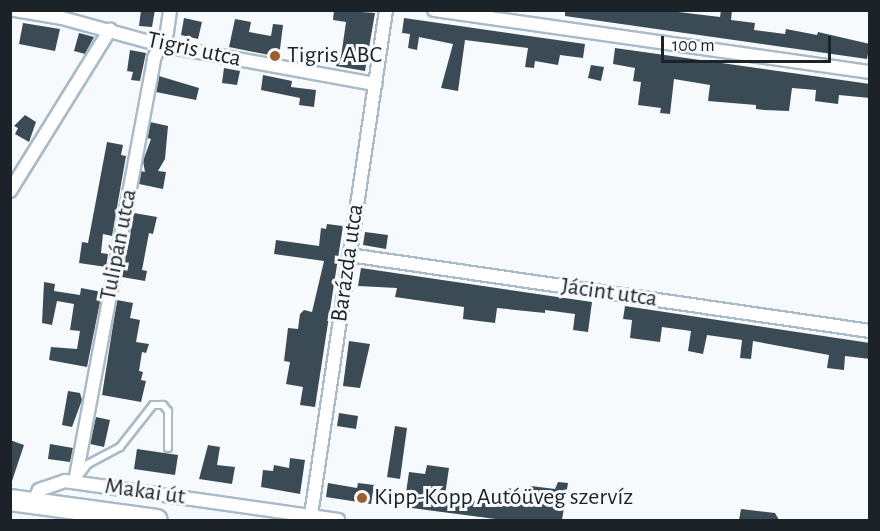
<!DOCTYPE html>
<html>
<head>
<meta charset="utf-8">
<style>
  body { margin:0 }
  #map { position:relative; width:880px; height:531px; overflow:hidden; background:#f7fafd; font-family:"Alegreya Sans",sans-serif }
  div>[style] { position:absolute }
  .building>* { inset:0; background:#3b4b55 }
  .roads { filter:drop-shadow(2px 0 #a9bbc7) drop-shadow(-2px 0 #a9bbc7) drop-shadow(0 2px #a9bbc7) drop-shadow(0 -2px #a9bbc7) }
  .service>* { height:6px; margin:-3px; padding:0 3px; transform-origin:3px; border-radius:3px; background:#fff }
  .minor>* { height:12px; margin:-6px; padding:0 6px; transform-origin:6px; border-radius:6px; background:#fff }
  .primary>* { height:20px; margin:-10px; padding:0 10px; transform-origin:10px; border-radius:10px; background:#fff }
  .dots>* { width:16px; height:16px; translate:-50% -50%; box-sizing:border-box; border:3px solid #f7fafd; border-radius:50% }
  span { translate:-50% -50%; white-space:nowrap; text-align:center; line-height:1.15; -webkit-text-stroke:6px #f7fafd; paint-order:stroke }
  .street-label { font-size:24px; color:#1c2328 }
  .poi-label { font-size:24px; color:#1c2328 }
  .left { translate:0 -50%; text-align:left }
  .frame { position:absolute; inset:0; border:12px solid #1c2328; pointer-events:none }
  .scale { position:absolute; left:661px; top:36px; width:170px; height:27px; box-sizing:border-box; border:3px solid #1c2328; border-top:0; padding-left:8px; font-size:18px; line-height:21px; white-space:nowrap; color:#1c2328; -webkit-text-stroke:4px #f7fafd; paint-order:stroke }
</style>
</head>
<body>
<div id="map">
  <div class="building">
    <div style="clip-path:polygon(141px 10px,155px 10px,152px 27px,139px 26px)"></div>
    <div style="clip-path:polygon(334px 10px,375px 13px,365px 71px,336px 66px,337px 56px,341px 57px,346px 22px,333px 20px)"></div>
    <div style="clip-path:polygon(565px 10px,662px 10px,720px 17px,721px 10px,732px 10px,731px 20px,755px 23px,754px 30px,785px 34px,786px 29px,817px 35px,818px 32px,870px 44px,867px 59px,565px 16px)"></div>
    <div style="clip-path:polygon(184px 18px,202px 22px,198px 39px,181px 35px)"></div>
    <div style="clip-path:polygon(404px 18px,585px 44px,583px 58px,560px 55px,558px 65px,535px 61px,534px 68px,525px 67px,528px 48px,465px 40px,458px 91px,441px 88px,453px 44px,419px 37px,417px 50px,408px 48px,410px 34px,402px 33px)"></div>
    <div style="clip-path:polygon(235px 19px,251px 22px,249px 32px,271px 36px,273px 24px,283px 25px,279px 57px,229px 47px)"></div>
    <div style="clip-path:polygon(23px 23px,60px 29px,55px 51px,19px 44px)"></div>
    <div style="clip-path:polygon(79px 33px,94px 37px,85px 54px,74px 51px)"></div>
    <div style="clip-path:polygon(615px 48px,870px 84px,870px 98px,839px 95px,838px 104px,815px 101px,816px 90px,792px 88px,789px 111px,764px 110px,756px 109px,756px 105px,708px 101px,710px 85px,674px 79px,670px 114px,660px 113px,661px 108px,638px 105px,641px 82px,633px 81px,635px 68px,613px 64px)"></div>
    <div style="clip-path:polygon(130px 50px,146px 53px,140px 81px,131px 80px,133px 72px,127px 71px)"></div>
    <div style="clip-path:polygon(591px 65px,604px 67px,601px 81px,588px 78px)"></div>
    <div style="clip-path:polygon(224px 68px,240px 71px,237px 85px,222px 83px)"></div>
    <div style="clip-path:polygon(263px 75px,292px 81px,291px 87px,316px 90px,314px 107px,299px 105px,300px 98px,261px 90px)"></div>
    <div style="clip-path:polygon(159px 76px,199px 88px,196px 100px,156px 92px)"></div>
    <div style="clip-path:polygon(25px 115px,36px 122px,29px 142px,15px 134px,18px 128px,14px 126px)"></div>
    <div style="clip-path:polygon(150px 122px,168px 126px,165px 159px,158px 171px,166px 172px,163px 189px,139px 184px,141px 171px,145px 172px,143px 161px,151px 139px,147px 138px)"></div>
    <div style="clip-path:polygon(107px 142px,123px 145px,121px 155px,126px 156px,112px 236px,103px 234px,101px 253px,108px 254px,106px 267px,79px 263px,82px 242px,88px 243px)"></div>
    <div style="clip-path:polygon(134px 213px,157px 217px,153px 234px,149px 233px,142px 270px,147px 271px,145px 281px,122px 277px)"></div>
    <div style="clip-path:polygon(327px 224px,343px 226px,315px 407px,300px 405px,303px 387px,286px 384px,290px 362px,284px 361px,288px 328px,298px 329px,300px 314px,304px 310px,312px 312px,324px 261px,274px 254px,276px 240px,319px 246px,321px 228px,326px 229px)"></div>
    <div style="clip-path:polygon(365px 232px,388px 235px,386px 249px,363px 245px)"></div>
    <div style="clip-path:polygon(361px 268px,592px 302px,588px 332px,573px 330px,575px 314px,545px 310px,545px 313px,497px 308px,495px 323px,463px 319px,464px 307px,395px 297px,397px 288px,358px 286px)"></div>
    <div style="clip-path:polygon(44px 282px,55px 284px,54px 291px,80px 295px,81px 288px,102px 292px,87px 367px,49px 360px,51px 347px,77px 349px,80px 331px,70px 330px,74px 304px,57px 301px,52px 325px,42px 323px)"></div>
    <div style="clip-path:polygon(117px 300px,133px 303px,130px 318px,140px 320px,136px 342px,149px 344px,146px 353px,142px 352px,139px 371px,143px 372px,141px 380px,146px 381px,141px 402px,102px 395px)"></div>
    <div style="clip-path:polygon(625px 306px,870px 343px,870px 359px,845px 356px,844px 370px,827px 368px,829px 355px,753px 341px,751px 359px,740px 358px,742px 340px,707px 335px,703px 354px,688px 351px,691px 331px,662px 327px,660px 342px,630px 338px,632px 320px,623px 319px)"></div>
    <div style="clip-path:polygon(349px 341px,370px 344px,360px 388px,343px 386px)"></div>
    <div style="clip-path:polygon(68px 391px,80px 393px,82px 400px,72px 427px,62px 425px)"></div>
    <div style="clip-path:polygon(339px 413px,358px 416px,356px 429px,337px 426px)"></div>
    <div style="clip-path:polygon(96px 417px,110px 420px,104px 447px,90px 444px)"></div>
    <div style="clip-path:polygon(395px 426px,407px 428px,400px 479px,387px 477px)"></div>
    <div style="clip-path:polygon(10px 440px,24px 445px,12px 481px,10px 480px)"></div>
    <div style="clip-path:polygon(50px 444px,73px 448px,70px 462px,48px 459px)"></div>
    <div style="clip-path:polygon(208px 445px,220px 447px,217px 465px,235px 467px,232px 484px,199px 479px)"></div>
    <div style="clip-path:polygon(137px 449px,178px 455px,175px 475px,134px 469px)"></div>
    <div style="clip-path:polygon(290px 458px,305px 460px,300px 494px,261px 487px,263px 470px,273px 471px,274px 465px,289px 468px)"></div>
    <div style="clip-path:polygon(427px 465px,449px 468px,445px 495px,497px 505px,504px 505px,506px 488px,530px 492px,531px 486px,555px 489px,558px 482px,568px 483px,562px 520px,503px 520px,404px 507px,409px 472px,425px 474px)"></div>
    <div style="clip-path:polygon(328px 483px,357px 488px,358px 483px,374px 485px,371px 504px,326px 497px)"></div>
    <div style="clip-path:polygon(741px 509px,775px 513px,779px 520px,739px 520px)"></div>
  </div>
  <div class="roads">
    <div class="service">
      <div style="left:79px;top:476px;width:15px;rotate:-53deg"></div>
      <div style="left:88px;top:464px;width:36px;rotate:-28deg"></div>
      <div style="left:120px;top:447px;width:53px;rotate:-51.8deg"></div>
      <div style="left:153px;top:405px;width:10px"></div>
      <div style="left:163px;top:405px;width:8px;rotate:50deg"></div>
      <div style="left:168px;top:411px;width:37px;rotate:90deg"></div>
    </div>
    <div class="minor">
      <div style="left:15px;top:10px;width:48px;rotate:9.7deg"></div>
      <div style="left:62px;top:18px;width:102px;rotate:15.4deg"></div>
      <div style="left:160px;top:45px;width:219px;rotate:10.3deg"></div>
      <div style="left:434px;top:10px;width:440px;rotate:8.1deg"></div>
      <div style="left:10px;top:191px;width:190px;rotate:-58.2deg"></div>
      <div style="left:349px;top:255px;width:527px;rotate:8.3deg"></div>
      <div style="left:75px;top:482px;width:431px;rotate:-79.4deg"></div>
      <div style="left:154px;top:58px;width:29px;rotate:-63deg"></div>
      <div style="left:167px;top:32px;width:22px;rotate:-82deg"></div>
      <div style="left:33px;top:503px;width:14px;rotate:-65deg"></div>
      <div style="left:39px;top:490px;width:28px;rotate:-19deg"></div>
      <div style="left:65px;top:481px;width:276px;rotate:8.1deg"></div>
      <div style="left:311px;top:515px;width:511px;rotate:-81.55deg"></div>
    </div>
    <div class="primary">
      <div style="left:10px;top:500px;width:148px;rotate:7.7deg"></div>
    </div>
  </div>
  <div class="dots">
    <div style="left:275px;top:56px;background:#9f5d2a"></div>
    <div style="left:362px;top:498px;background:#9f5d2a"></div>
  </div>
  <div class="street-label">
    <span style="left:194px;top:50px;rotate:12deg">Tigris utca</span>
    <span style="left:119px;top:245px;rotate:-79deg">Tulipán utca</span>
    <span style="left:348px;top:263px;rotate:-82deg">Barázda utca</span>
    <span style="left:609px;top:293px;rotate:8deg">Jácint utca</span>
    <span style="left:145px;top:492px;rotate:8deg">Makai út</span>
  </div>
  <div class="poi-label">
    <span class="left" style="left:287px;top:56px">Tigris ABC</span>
    <span class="left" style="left:374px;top:498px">Kipp-Kopp Autóüveg szervíz</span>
  </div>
  <div class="frame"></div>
  <div class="scale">100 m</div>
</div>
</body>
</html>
